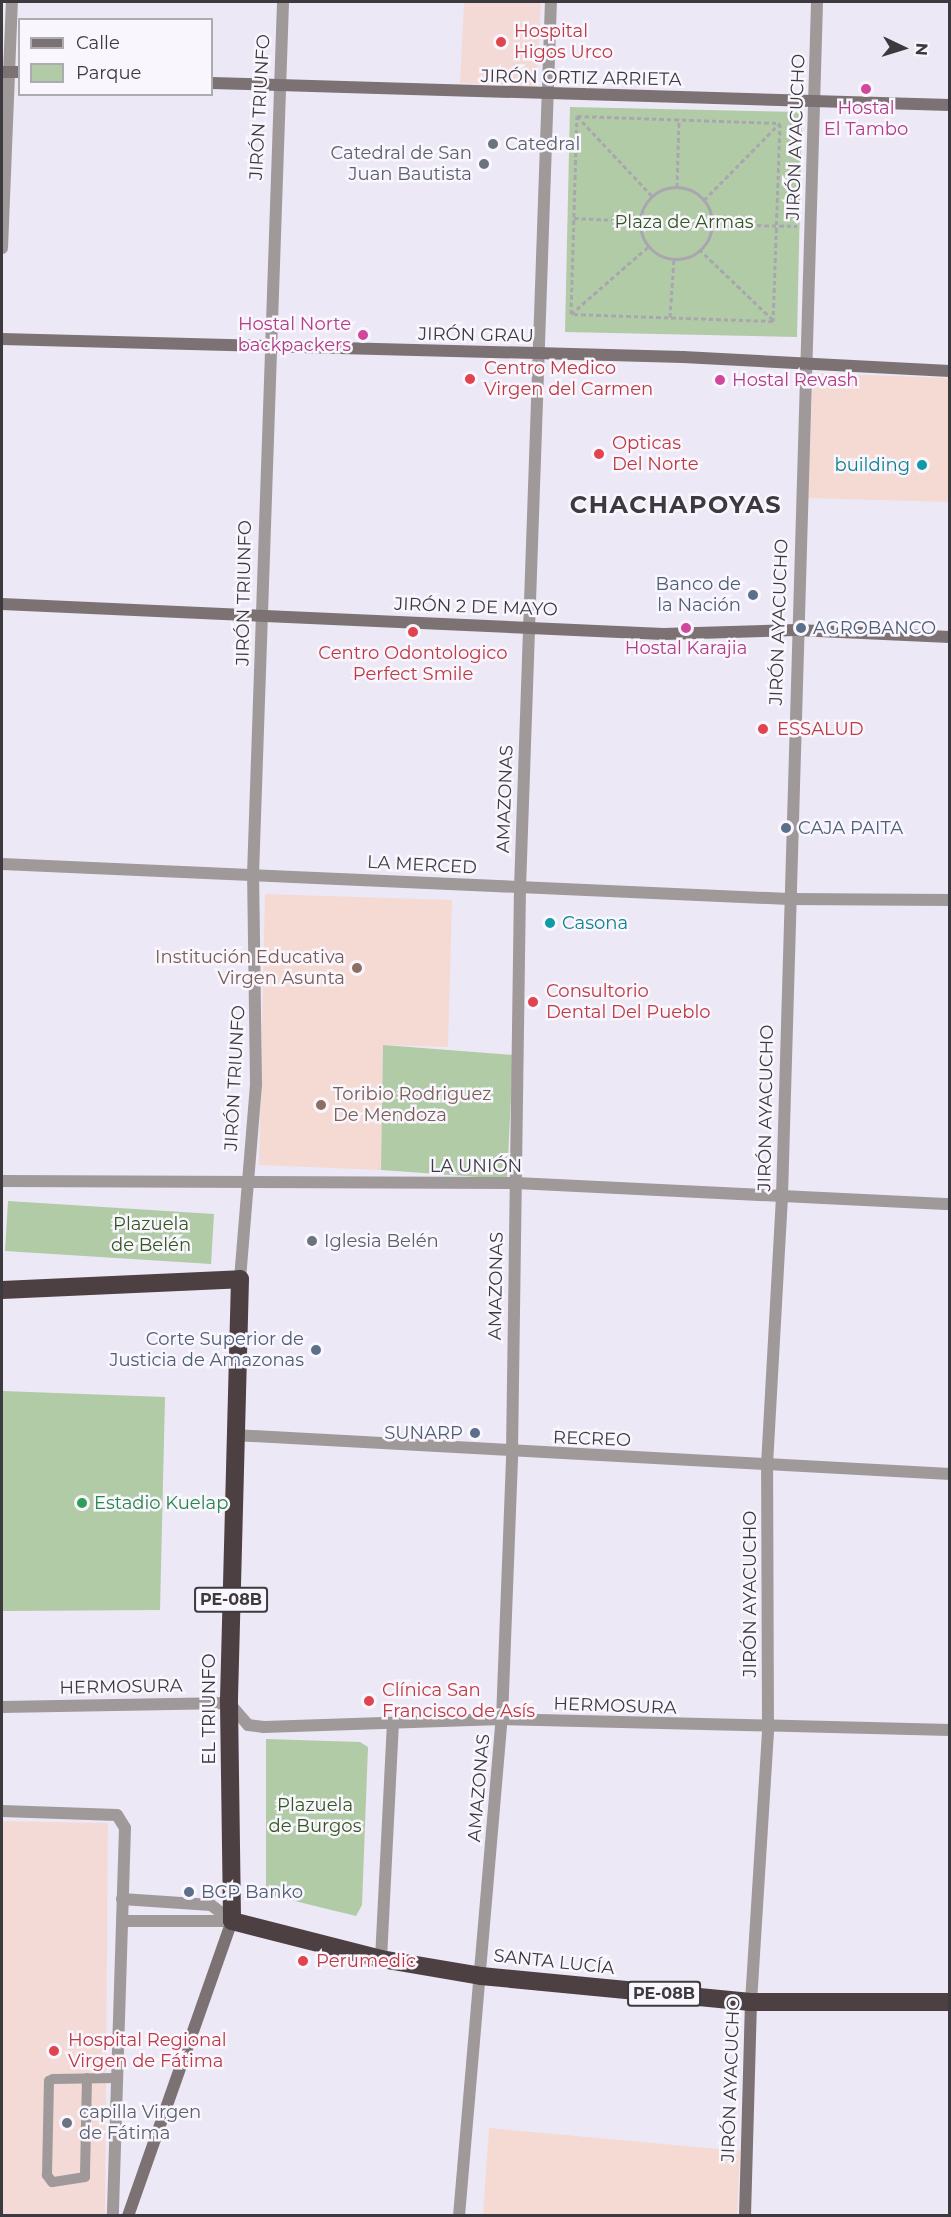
<!DOCTYPE html>
<html>
<head>
<meta charset="utf-8">
<style>
  body { margin:0 }
  #map { position:relative; width:951px; height:2217px; overflow:hidden; background:#ede8f5; font-family:Montserrat,sans-serif }
  div>[style] { position:absolute }
  .education>* { inset:0; background:#f4dad3 }
  .medical>* { inset:0; background:#f4dad6 }
  .green>* { inset:0; background:#b0cba6 }
  .path>* { height:3px; margin-top:-1.5px; transform-origin:0; background:repeating-linear-gradient(90deg,#a9a6b0 0 4.5px,transparent 0 7.5px) }
  .path>.ring { margin:-1.5px; padding:0; box-sizing:content-box; background:none; border:3px solid #a9a6b0; border-radius:50% }
  .lane>* { height:10px; margin:-5px; padding:0 5px; transform-origin:5px; border-radius:5px; background:#a0999a }
  .street>* { height:12px; margin:-6px; padding:0 6px; transform-origin:6px; border-radius:6px; background:#a0999a }
  .secondary>* { height:12px; margin:-6px; padding:0 6px; transform-origin:6px; border-radius:6px; background:#7c7274 }
  .highway>* { height:18px; margin:-9px; padding:0 9px; transform-origin:9px; border-radius:9px; background:#4d4042 }
  .dots>* { width:16px; height:16px; translate:-50% -50%; box-sizing:border-box; border:3px solid #f9f6fe; border-radius:50% }
  span { translate:-50% -50%; white-space:nowrap; text-align:center; line-height:1.15; -webkit-text-stroke:5px #f9f6fe; paint-order:stroke }
  .shield-label span { padding:2px 4px; background:#f9f6fe; border:2px solid; border-radius:4px; -webkit-text-stroke-width:0 }
  .shield-label { font-size:16px; color:#3c3a3f; font-weight:700 }
  .health-label { font-size:18px; color:#be3a42 }
  .left { translate:0 -50%; text-align:left }
  .street-label { font-size:18px; color:#3c3a3f }
  .hotel-label { font-size:18px; color:#b23c85 }
  .right { translate:-100% -50%; text-align:right }
  .worship-label { font-size:18px; color:#5b616d }
  .park-label { font-size:18px; color:#325820 }
  .culture-label { font-size:18px; color:#0d838f }
  .service-label { font-size:18px; color:#4e5e75 }
  .education-label { font-size:18px; color:#785e54 }
  .leisure-label { font-size:18px; color:#27864d }
  .district-label { font-size:24px; color:#3c3a3f; font-weight:700; letter-spacing:1.5px }
  .frame { position:absolute; inset:0; border:3px solid #3c3a3f; pointer-events:none }
  .legend { position:absolute; left:18px; top:18px; width:195px; height:78px; box-sizing:border-box; background:#f9f6fe; border:2px solid #adabb2; margin:0; padding:8px 10px; list-style:none; font-size:18px; color:#3c3a3f }
  .legend li { display:flex; align-items:center; gap:12px; height:30px }
  .legend b { width:30px; border:2px solid #adabb2 }
  .north { position:absolute; left:873px; top:18px; width:60px; height:60px; -webkit-text-stroke:4px #f9f6fe; paint-order:stroke; rotate:94deg; font-size:16px; font-weight:700; line-height:24px; text-align:center; color:#3c3a3f }
  .north::after { content:''; display:block; margin:auto; width:21px; height:27px; background:#3c3a3f; clip-path:polygon(50% 0,100% 100%,50% 72%,0 100%) }
</style>
</head>
<body>
<div id="map">
  <div class="education">
    <div style="clip-path:polygon(813px 373px,949px 378px,949px 502px,808px 498px)"></div>
    <div style="clip-path:polygon(265px 894px,452px 900px,448px 1047px,383px 1045px,381px 1170px,259px 1165px)"></div>
    <div style="clip-path:polygon(489px 2128px,740px 2151px,737px 2215px,483px 2215px)"></div>
  </div>
  <div class="medical">
    <div style="clip-path:polygon(464px 2px,541px 2px,537px 87px,460px 83px)"></div>
    <div style="clip-path:polygon(2px 1821px,108px 1823px,105px 2215px,2px 2216px)"></div>
  </div>
  <div class="green">
    <div style="clip-path:polygon(570px 107px,802px 112px,797px 337px,565px 332px)"></div>
    <div style="clip-path:polygon(383px 1045px,513px 1055px,507px 1179px,381px 1170px)"></div>
    <div style="clip-path:polygon(8px 1201px,214px 1214px,211px 1264px,5px 1251px)"></div>
    <div style="clip-path:polygon(2px 1391px,165px 1397px,160px 1610px,2px 1611px)"></div>
    <div style="clip-path:polygon(266px 1739px,360px 1742px,368px 1747px,362px 1905px,356px 1916px,266px 1894px)"></div>
  </div>
  <div class="path">
    <div style="left:577px;top:116px;width:203px;rotate:2deg"></div>
    <div style="left:780px;top:123px;width:198px;rotate:92deg"></div>
    <div style="left:773px;top:321px;width:202px;rotate:-178deg"></div>
    <div style="left:571px;top:314px;width:198px;rotate:-88.3deg"></div>
    <div style="left:577px;top:116px;width:110px;rotate:46.8deg"></div>
    <div style="left:677px;top:187px;width:68px;rotate:-88.3deg"></div>
    <div class="ring" style="left:640px;top:187px;width:69px;height:69px"></div>
    <div style="left:704px;top:200px;width:107px;rotate:-45.4deg"></div>
    <div style="left:574px;top:218px;width:65px;rotate:2.6deg"></div>
    <div style="left:712px;top:224px;width:85px;rotate:1.3deg"></div>
    <div style="left:699px;top:249px;width:101px;rotate:43.8deg"></div>
    <div style="left:571px;top:314px;width:103px;rotate:-41.1deg"></div>
    <div style="left:670px;top:317px;width:58px;rotate:-86.1deg"></div>
  </div>
  <div class="lane">
    <div style="left:87px;top:2078px;width:99px;rotate:91.2deg"></div>
    <div style="left:85px;top:2177px;width:33px;rotate:171deg"></div>
    <div style="left:52px;top:2182px;width:9px;rotate:-126deg"></div>
    <div style="left:47px;top:2175px;width:94px;rotate:-88.8deg"></div>
    <div style="left:49px;top:2081px;width:4px;rotate:-27deg"></div>
    <div style="left:53px;top:2079px;width:63px;rotate:-0.9deg"></div>
  </div>
  <div class="street">
    <div style="left:2px;top:248px;width:246px;rotate:-87.7deg"></div>
    <div style="left:2px;top:864px;width:788px;rotate:2.55deg"></div>
    <div style="left:789px;top:899px;width:161px;rotate:0.4deg"></div>
    <div style="left:2px;top:1181px;width:514px;rotate:0.22deg"></div>
    <div style="left:516px;top:1183px;width:435px;rotate:2.8deg"></div>
    <div style="left:240px;top:1279px;width:196px;rotate:-85.3deg"></div>
    <div style="left:256px;top:1084px;width:209px;rotate:-90.8deg"></div>
    <div style="left:253px;top:875px;width:874px;rotate:-88.03deg"></div>
    <div style="left:234px;top:1435px;width:717px;rotate:3.12deg"></div>
    <div style="left:2px;top:1707px;width:227px;rotate:-1deg"></div>
    <div style="left:229px;top:1703px;width:29px;rotate:49deg"></div>
    <div style="left:248px;top:1725px;width:16px;rotate:7deg"></div>
    <div style="left:264px;top:1727px;width:238px;rotate:-1.9deg"></div>
    <div style="left:502px;top:1719px;width:448px;rotate:1.4deg"></div>
    <div style="left:2px;top:1811px;width:115px;rotate:2deg"></div>
    <div style="left:117px;top:1815px;width:15px;rotate:58deg"></div>
    <div style="left:125px;top:1828px;width:388px;rotate:91.8deg"></div>
    <div style="left:122px;top:1899px;width:89px;rotate:3.9deg"></div>
    <div style="left:211px;top:1905px;width:26px;rotate:37deg"></div>
    <div style="left:122px;top:1921px;width:110px"></div>
    <div style="left:381px;top:1959px;width:234px;rotate:-87.1deg"></div>
    <div style="left:751px;top:2002px;width:274px;rotate:-86.4deg"></div>
    <div style="left:768px;top:1729px;width:264px;rotate:-90.2deg"></div>
    <div style="left:767px;top:1465px;width:269px;rotate:-86.8deg"></div>
    <div style="left:782px;top:1196px;width:1195px;rotate:-88.32deg"></div>
    <div style="left:459px;top:2216px;width:499px;rotate:-85.1deg"></div>
    <div style="left:502px;top:1719px;width:266px;rotate:-87.8deg"></div>
    <div style="left:512px;top:1453px;width:565px;rotate:-89.19deg"></div>
    <div style="left:520px;top:888px;width:887px;rotate:-88deg"></div>
  </div>
  <div class="secondary">
    <div style="left:2px;top:72px;width:18px"></div>
    <div style="left:212px;top:83px;width:738px;rotate:1.71deg"></div>
    <div style="left:2px;top:339px;width:681px;rotate:1.51deg"></div>
    <div style="left:683px;top:357px;width:267px;rotate:3deg"></div>
    <div style="left:2px;top:604px;width:662px;rotate:2.6deg"></div>
    <div style="left:663px;top:634px;width:133px;rotate:-1.7deg"></div>
    <div style="left:796px;top:630px;width:154px;rotate:2.6deg"></div>
    <div style="left:128px;top:2216px;width:313px;rotate:-70.6deg"></div>
    <div style="left:745px;top:2216px;width:214px;rotate:-88.4deg"></div>
  </div>
  <div class="highway">
    <div style="left:2px;top:1290px;width:238px;rotate:-2.6deg"></div>
    <div style="left:240px;top:1279px;width:424px;rotate:91.5deg"></div>
    <div style="left:229px;top:1703px;width:218px;rotate:89.2deg"></div>
    <div style="left:232px;top:1921px;width:154px;rotate:14.3deg"></div>
    <div style="left:381px;top:1959px;width:101px;rotate:9.6deg"></div>
    <div style="left:481px;top:1976px;width:271px;rotate:5.5deg"></div>
    <div style="left:751px;top:2002px;width:199px"></div>
  </div>
  <div class="dots">
    <div style="left:501px;top:42px;background:#e0444e"></div>
    <div style="left:866px;top:89px;background:#d1479c"></div>
    <div style="left:493px;top:144px;background:#6b7280"></div>
    <div style="left:484px;top:164px;background:#6b7280"></div>
    <div style="left:363px;top:335px;background:#d1479c"></div>
    <div style="left:470px;top:379px;background:#e0444e"></div>
    <div style="left:720px;top:380px;background:#d1479c"></div>
    <div style="left:599px;top:454px;background:#e0444e"></div>
    <div style="left:922px;top:465px;background:#0f9aa8"></div>
    <div style="left:753px;top:595px;background:#5c6f8a"></div>
    <div style="left:686px;top:628px;background:#d1479c"></div>
    <div style="left:801px;top:628px;background:#5c6f8a"></div>
    <div style="left:413px;top:632px;background:#e0444e"></div>
    <div style="left:763px;top:729px;background:#e0444e"></div>
    <div style="left:786px;top:828px;background:#5c6f8a"></div>
    <div style="left:550px;top:923px;background:#0f9aa8"></div>
    <div style="left:357px;top:968px;background:#8d6e63"></div>
    <div style="left:533px;top:1002px;background:#e0444e"></div>
    <div style="left:321px;top:1105px;background:#8d6e63"></div>
    <div style="left:312px;top:1241px;background:#6b7280"></div>
    <div style="left:316px;top:1350px;background:#5c6f8a"></div>
    <div style="left:475px;top:1433px;background:#5c6f8a"></div>
    <div style="left:82px;top:1503px;background:#2e9e5b"></div>
    <div style="left:369px;top:1701px;background:#e0444e"></div>
    <div style="left:189px;top:1892px;background:#5c6f8a"></div>
    <div style="left:303px;top:1961px;background:#e0444e"></div>
    <div style="left:54px;top:2051px;background:#e0444e"></div>
    <div style="left:67px;top:2123px;background:#6b7280"></div>
  </div>
  <div class="shield-label">
    <span style="left:231px;top:1600px">PE-08B</span>
    <span style="left:664px;top:1994px">PE-08B</span>
  </div>
  <div class="health-label">
    <span class="left" style="left:514px;top:42px">Hospital<br>Higos Urco</span>
    <span class="left" style="left:484px;top:379px">Centro Medico<br>Virgen del Carmen</span>
    <span class="left" style="left:612px;top:454px">Opticas<br>Del Norte</span>
    <span style="left:413px;top:664px">Centro Odontologico<br>Perfect Smile</span>
    <span class="left" style="left:777px;top:729px">ESSALUD</span>
    <span class="left" style="left:546px;top:1002px">Consultorio<br>Dental Del Pueblo</span>
    <span class="left" style="left:382px;top:1701px">Clínica San<br>Francisco de Asís</span>
    <span class="left" style="left:316px;top:1961px">Perumedic</span>
    <span class="left" style="left:68px;top:2051px">Hospital Regional<br>Virgen de Fátima</span>
  </div>
  <div class="street-label">
    <span style="left:581px;top:78px;rotate:1deg">JIRÓN ORTIZ ARRIETA</span>
    <span style="left:260px;top:107px;rotate:-87deg">JIRÓN TRIUNFO</span>
    <span style="left:796px;top:137px;rotate:-88deg">JIRÓN AYACUCHO</span>
    <span style="left:476px;top:335px;rotate:1deg">JIRÓN GRAU</span>
    <span style="left:244px;top:593px;rotate:-89deg">JIRÓN TRIUNFO</span>
    <span style="left:476px;top:607px;rotate:2deg">JIRÓN 2 DE MAYO</span>
    <span style="left:779px;top:622px;rotate:-88deg">JIRÓN AYACUCHO</span>
    <span style="left:505px;top:799px;rotate:-88deg">AMAZONAS</span>
    <span style="left:422px;top:865px;rotate:3deg">LA MERCED</span>
    <span style="left:235px;top:1078px;rotate:-87deg">JIRÓN TRIUNFO</span>
    <span style="left:766px;top:1108px;rotate:-89deg">JIRÓN AYACUCHO</span>
    <span style="left:476px;top:1166px">LA UNIÓN</span>
    <span style="left:496px;top:1286px;rotate:-89deg">AMAZONAS</span>
    <span style="left:592px;top:1439px;rotate:2deg">RECREO</span>
    <span style="left:750px;top:1594px;rotate:-90deg">JIRÓN AYACUCHO</span>
    <span style="left:121px;top:1687px;rotate:-1deg">HERMOSURA</span>
    <span style="left:615px;top:1706px;rotate:2deg">HERMOSURA</span>
    <span style="left:209px;top:1709px;rotate:-90deg">EL TRIUNFO</span>
    <span style="left:479px;top:1788px;rotate:-85deg">AMAZONAS</span>
    <span style="left:554px;top:1962px;rotate:6deg">SANTA LUCÍA</span>
    <span style="left:731px;top:2079px;rotate:-88deg">JIRÓN AYACUCHO</span>
  </div>
  <div class="hotel-label">
    <span style="left:866px;top:119px">Hostal<br>El Tambo</span>
    <span class="right" style="left:351px;top:335px">Hostal Norte<br>backpackers</span>
    <span class="left" style="left:732px;top:380px">Hostal Revash</span>
    <span style="left:686px;top:648px">Hostal Karajia</span>
  </div>
  <div class="worship-label">
    <span class="left" style="left:505px;top:144px">Catedral</span>
    <span class="right" style="left:472px;top:164px">Catedral de San<br>Juan Bautista</span>
    <span class="left" style="left:324px;top:1241px">Iglesia Belén</span>
    <span class="left" style="left:79px;top:2123px">capilla Virgen<br>de Fátima</span>
  </div>
  <div class="park-label">
    <span style="left:684px;top:222px">Plaza de Armas</span>
    <span style="left:151px;top:1235px">Plazuela<br>de Belén</span>
    <span style="left:315px;top:1816px">Plazuela<br>de Burgos</span>
  </div>
  <div class="culture-label">
    <span class="right" style="left:910px;top:465px">building</span>
    <span class="left" style="left:562px;top:923px">Casona</span>
  </div>
  <div class="service-label">
    <span class="right" style="left:741px;top:595px">Banco de<br>la Nación</span>
    <span class="left" style="left:813px;top:628px">AGROBANCO</span>
    <span class="left" style="left:798px;top:828px">CAJA PAITA</span>
    <span class="right" style="left:304px;top:1350px">Corte Superior de<br>Justicia de Amazonas</span>
    <span class="right" style="left:463px;top:1433px">SUNARP</span>
    <span class="left" style="left:201px;top:1892px">BCP Banko</span>
  </div>
  <div class="education-label">
    <span class="right" style="left:345px;top:968px">Institución Educativa<br>Virgen Asunta</span>
    <span class="left" style="left:333px;top:1105px">Toribio Rodriguez<br>De Mendoza</span>
  </div>
  <div class="leisure-label">
    <span class="left" style="left:94px;top:1503px">Estadio Kuelap</span>
  </div>
  <div class="district-label">
    <span style="left:676px;top:505px">CHACHAPOYAS</span>
  </div>
  <div class="frame"></div>
  <ul class="legend">
  <li><b style="height:8px;background:#7c7274"></b>Calle</li>
  <li><b style="height:16px;background:#b0cba6"></b>Parque</li>
  </ul>
  <div class="north">N</div>
</div>
</body>
</html>
